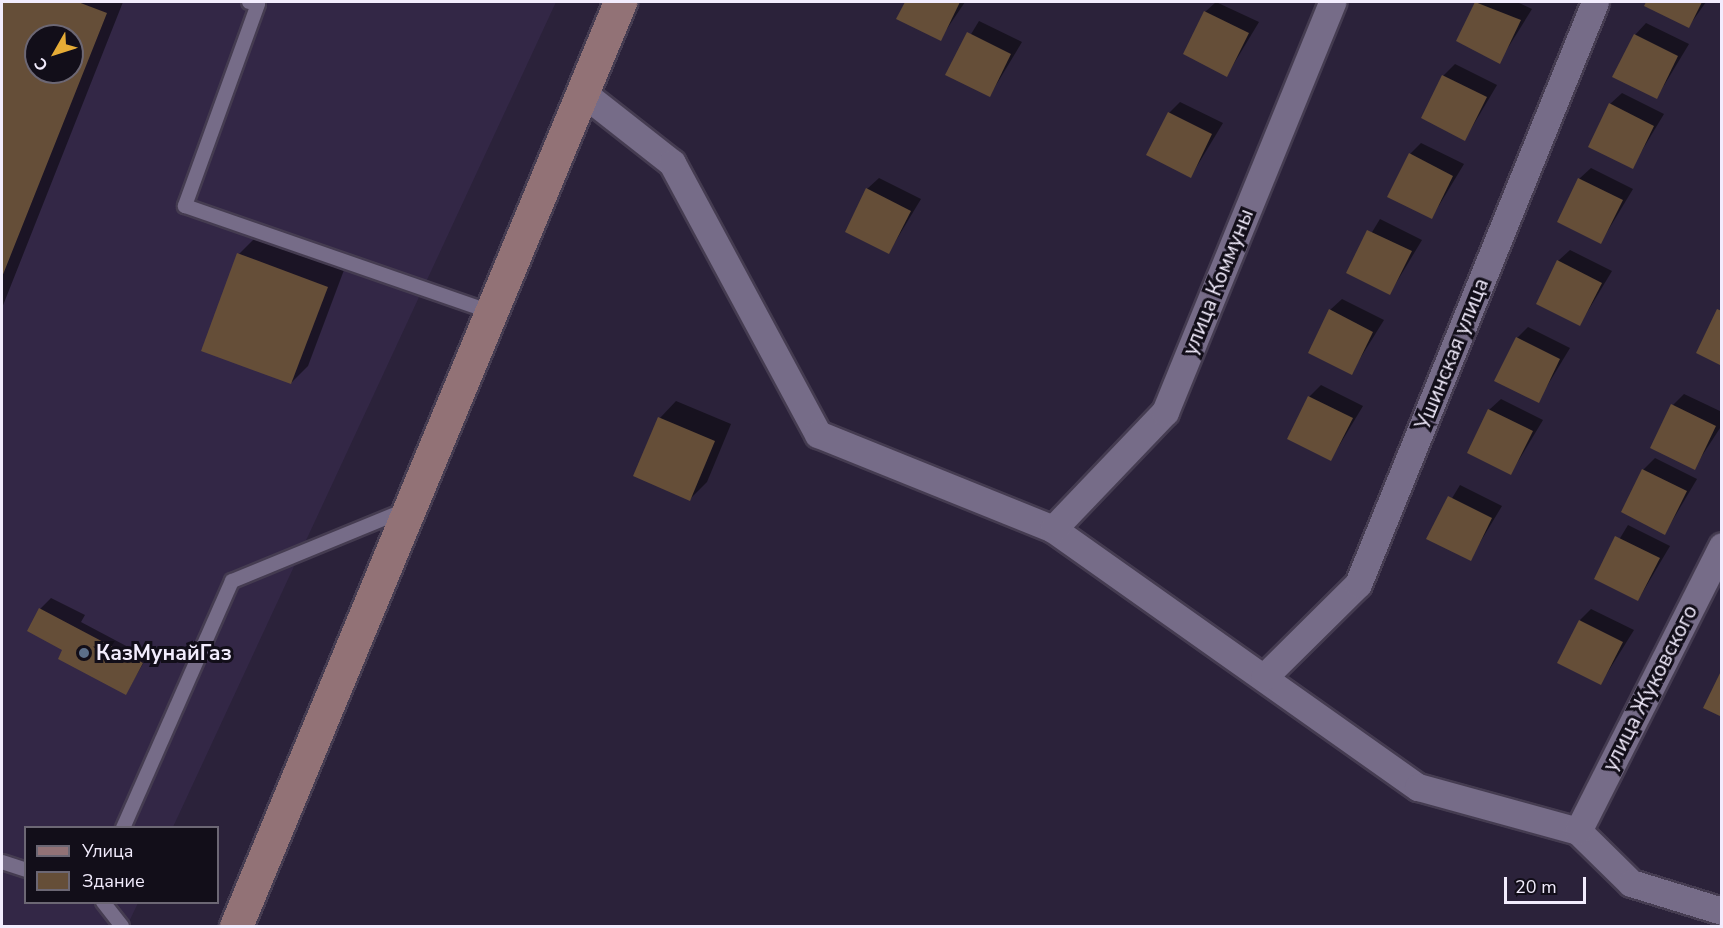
<!DOCTYPE html>
<html>
<head>
<meta charset="utf-8">
<style>
  body { margin:0 }
  #map { position:relative; width:1723px; height:928px; overflow:hidden; background:#2b223a; font-family:"Nunito Sans",sans-serif }
  div>[style] { position:absolute }
  .built>* { inset:0; background:#332746 }
  .shadow>* { inset:0; background:#0007 }
  .building>* { inset:0; background:#654e38 }
  .roads { filter:drop-shadow(2px 0 #453c51) drop-shadow(-2px 0 #453c51) drop-shadow(0 2px #453c51) drop-shadow(0 -2px #453c51) }
  .service>* { height:14px; margin:-7px; padding:0 7px; transform-origin:7px; border-radius:7px; background:#766c88 }
  .minor>* { height:27px; margin:-13.5px; padding:0 13.5px; transform-origin:13.5px; border-radius:13.5px; background:#766c88 }
  .secondary>* { height:33px; margin:-16.5px; padding:0 16.5px; transform-origin:16.5px; border-radius:16.5px; background:#927276 }
  .dots>* { width:16px; height:16px; translate:-50% -50%; box-sizing:border-box; border:3px solid #120e19; border-radius:50% }
  span { translate:-50% -50%; white-space:nowrap; text-align:center; line-height:1.15; -webkit-text-stroke:6px #120e19; paint-order:stroke }
  .street-label { font-size:21px; color:#f2ecfd }
  .poi-label { font-size:21px; color:#f2ecfd; font-weight:700 }
  .left { translate:0 -50%; text-align:left }
  .frame { position:absolute; inset:0; border:3px solid #f2ecfd; pointer-events:none }
  .legend { position:absolute; left:24px; top:826px; width:195px; height:78px; box-sizing:border-box; background:#120e19; border:2px solid #6c6774; margin:0; padding:8px 10px; list-style:none; font-size:18px; color:#f2ecfd }
  .legend li { display:flex; align-items:center; gap:12px; height:30px }
  .legend b { width:30px; border:2px solid #6c6774 }
  .north { position:absolute; left:24px; top:24px; width:60px; height:60px; box-sizing:border-box; background:#120e19; border:2px solid #6c6774; border-radius:50%; rotate:231deg; font-size:16px; font-weight:700; line-height:24px; text-align:center; color:#f2ecfd }
  .north::after { content:''; display:block; margin:auto; width:21px; height:27px; background:#e6ac36; clip-path:polygon(50% 0,100% 100%,50% 72%,0 100%) }
  .scale { position:absolute; left:1504px; top:877px; width:82px; height:27px; box-sizing:border-box; border:3px solid #f2ecfd; border-top:0; padding-left:8px; font-size:18px; line-height:21px; white-space:nowrap; color:#f2ecfd; -webkit-text-stroke:4px #120e19; paint-order:stroke }
</style>
</head>
<body>
<div id="map">
  <div class="built">
    <div style="clip-path:polygon(evenodd,2px 2px,556px 2px,173px 827px,26px 828px,26px 902px,138px 903px,127px 926px,2px 926px,2px 2px,36px 36px,72px 36px,72px 72px,36px 72px,36px 36px)"></div>
  </div>
  <div class="shadow">
    <div style="clip-path:polygon(evenodd,2px 2px,123px 2px,2px 308px,2px 2px,36px 36px,72px 36px,72px 72px,36px 72px,36px 36px)"></div>
    <div style="clip-path:polygon(906px 2px,965px 2px,940px 39px,898px 19px)"></div>
    <div style="clip-path:polygon(1216px 2px,1259px 22px,1227px 75px,1205px 12px)"></div>
    <div style="clip-path:polygon(1477px 2px,1517px 2px,1532px 9px,1499px 62px,1458px 41px)"></div>
    <div style="clip-path:polygon(1648px 2px,1706px 2px,1689px 26px)"></div>
    <div style="clip-path:polygon(979px 21px,1022px 42px,990px 95px,947px 74px)"></div>
    <div style="clip-path:polygon(1646px 23px,1689px 44px,1657px 97px,1635px 35px)"></div>
    <div style="clip-path:polygon(1455px 64px,1497px 85px,1465px 139px,1443px 76px)"></div>
    <div style="clip-path:polygon(1622px 93px,1664px 114px,1632px 167px,1610px 104px)"></div>
    <div style="clip-path:polygon(1180px 102px,1223px 123px,1191px 176px,1169px 113px)"></div>
    <div style="clip-path:polygon(1421px 143px,1464px 164px,1432px 217px,1410px 154px)"></div>
    <div style="clip-path:polygon(1591px 168px,1633px 189px,1601px 242px,1579px 179px)"></div>
    <div style="clip-path:polygon(879px 178px,921px 199px,889px 252px,867px 189px)"></div>
    <div style="clip-path:polygon(1380px 219px,1422px 240px,1390px 293px,1348px 272px)"></div>
    <div style="clip-path:polygon(256px 237px,344px 270px,308px 366px,291px 383px,239px 254px)"></div>
    <div style="clip-path:polygon(1570px 250px,1612px 271px,1580px 324px,1558px 261px)"></div>
    <div style="clip-path:polygon(1342px 299px,1384px 320px,1351px 373px,1330px 310px)"></div>
    <div style="clip-path:polygon(1528px 327px,1570px 348px,1538px 401px,1517px 338px)"></div>
    <div style="clip-path:polygon(1321px 385px,1363px 406px,1331px 459px,1309px 397px)"></div>
    <div style="clip-path:polygon(1684px 394px,1722px 412px,1722px 425px,1694px 468px,1673px 405px)"></div>
    <div style="clip-path:polygon(1501px 399px,1543px 420px,1511px 473px,1489px 410px)"></div>
    <div style="clip-path:polygon(676px 401px,731px 424px,707px 482px,690px 499px,660px 418px)"></div>
    <div style="clip-path:polygon(1655px 458px,1697px 479px,1665px 533px,1643px 470px)"></div>
    <div style="clip-path:polygon(1460px 485px,1502px 506px,1470px 559px,1428px 538px)"></div>
    <div style="clip-path:polygon(1628px 525px,1670px 546px,1638px 600px,1596px 578px)"></div>
    <div style="clip-path:polygon(51px 598px,85px 615px,81px 622px,147px 657px,126px 693px,64px 649px,40px 609px)"></div>
    <div style="clip-path:polygon(1591px 609px,1634px 630px,1601px 683px,1580px 620px)"></div>
  </div>
  <div class="building">
    <div style="clip-path:polygon(evenodd,2px 2px,78px 2px,107px 13px,2px 277px,2px 2px,36px 36px,72px 36px,72px 72px,36px 72px,36px 36px)"></div>
    <div style="clip-path:polygon(905px 2px,960px 2px,941px 41px,896px 19px)"></div>
    <div style="clip-path:polygon(1475px 2px,1521px 20px,1500px 64px,1456px 41px)"></div>
    <div style="clip-path:polygon(1646px 2px,1702px 2px,1689px 28px,1644px 6px)"></div>
    <div style="clip-path:polygon(1204px 11px,1249px 33px,1227px 77px,1183px 54px)"></div>
    <div style="clip-path:polygon(967px 32px,1011px 54px,990px 97px,945px 75px)"></div>
    <div style="clip-path:polygon(1634px 34px,1678px 56px,1657px 99px,1612px 77px)"></div>
    <div style="clip-path:polygon(1442px 75px,1487px 97px,1465px 141px,1421px 118px)"></div>
    <div style="clip-path:polygon(1609px 103px,1654px 126px,1633px 169px,1588px 147px)"></div>
    <div style="clip-path:polygon(1168px 112px,1212px 134px,1191px 178px,1146px 155px)"></div>
    <div style="clip-path:polygon(1409px 153px,1453px 176px,1432px 219px,1387px 197px)"></div>
    <div style="clip-path:polygon(1578px 178px,1623px 200px,1601px 244px,1557px 222px)"></div>
    <div style="clip-path:polygon(866px 188px,911px 211px,889px 254px,845px 232px)"></div>
    <div style="clip-path:polygon(1367px 230px,1412px 251px,1390px 295px,1346px 273px)"></div>
    <div style="clip-path:polygon(237px 253px,328px 287px,291px 384px,201px 351px)"></div>
    <div style="clip-path:polygon(1557px 260px,1602px 283px,1580px 326px,1536px 304px)"></div>
    <div style="clip-path:polygon(1329px 309px,1373px 332px,1352px 375px,1308px 353px)"></div>
    <div style="clip-path:polygon(1717px 309px,1722px 311px,1722px 366px,1696px 353px)"></div>
    <div style="clip-path:polygon(1516px 337px,1560px 359px,1539px 403px,1494px 381px)"></div>
    <div style="clip-path:polygon(1308px 396px,1353px 418px,1331px 461px,1287px 439px)"></div>
    <div style="clip-path:polygon(1671px 404px,1716px 426px,1695px 470px,1650px 448px)"></div>
    <div style="clip-path:polygon(1488px 409px,1533px 431px,1511px 475px,1467px 453px)"></div>
    <div style="clip-path:polygon(658px 417px,715px 441px,690px 501px,633px 476px)"></div>
    <div style="clip-path:polygon(1642px 469px,1687px 491px,1665px 535px,1621px 512px)"></div>
    <div style="clip-path:polygon(1448px 496px,1492px 518px,1471px 561px,1426px 539px)"></div>
    <div style="clip-path:polygon(1615px 536px,1660px 558px,1638px 601px,1594px 579px)"></div>
    <div style="clip-path:polygon(39px 608px,143px 663px,126px 695px,58px 659px,62px 650px,27px 631px)"></div>
    <div style="clip-path:polygon(1579px 620px,1623px 642px,1601px 685px,1557px 663px)"></div>
    <div style="clip-path:polygon(1722px 669px,1722px 717px,1703px 708px)"></div>
  </div>
  <div class="roads">
    <div class="service">
      <div style="left:249px;top:2px;width:9px;rotate:13deg"></div>
      <div style="left:258px;top:4px;width:215px;rotate:109.9deg"></div>
      <div style="left:185px;top:206px;width:324px;rotate:19.1deg"></div>
      <div style="left:123px;top:828px;width:270px;rotate:-66.2deg"></div>
      <div style="left:232px;top:581px;width:185px;rotate:-22.3deg"></div>
      <div style="left:2px;top:862px;width:25px;rotate:18deg"></div>
      <div style="left:103px;top:902px;width:31px;rotate:52deg"></div>
    </div>
    <div class="minor">
      <div style="left:583px;top:93px;width:113px;rotate:38.2deg"></div>
      <div style="left:672px;top:163px;width:308px;rotate:61.7deg"></div>
      <div style="left:818px;top:434px;width:253px;rotate:22deg"></div>
      <div style="left:1053px;top:529px;width:447px;rotate:35.3deg"></div>
      <div style="left:1418px;top:787px;width:166px;rotate:15.4deg"></div>
      <div style="left:1578px;top:831px;width:74px;rotate:44.5deg"></div>
      <div style="left:1631px;top:883px;width:95px;rotate:17.1deg"></div>
      <div style="left:1053px;top:529px;width:162px;rotate:-46.3deg"></div>
      <div style="left:1165px;top:412px;width:443px;rotate:-67.8deg"></div>
      <div style="left:1264px;top:677px;width:132px;rotate:-44.7deg"></div>
      <div style="left:1358px;top:584px;width:628px;rotate:-67.84deg"></div>
      <div style="left:1578px;top:831px;width:319px;rotate:-63.2deg"></div>
    </div>
    <div class="secondary">
      <div style="left:236px;top:926px;width:1001px;rotate:-67.43deg"></div>
    </div>
  </div>
  <div class="dots">
    <div style="left:84px;top:653px;background:#5c6f8a"></div>
  </div>
  <div class="street-label">
    <span style="left:1218px;top:282px;rotate:-68deg">улица Коммуны</span>
    <span style="left:1452px;top:354px;rotate:-68deg">Ушинская улица</span>
    <span style="left:1650px;top:688px;rotate:-63deg">улица Жуковского</span>
  </div>
  <div class="poi-label">
    <span class="left" style="left:96px;top:653px">КазМунайГаз</span>
  </div>
  <div class="frame"></div>
  <ul class="legend">
  <li><b style="height:8px;background:#927276"></b>Улица</li>
  <li><b style="height:16px;background:#654e38"></b>Здание</li>
  </ul>
  <div class="north">С</div>
  <div class="scale">20 m</div>
</div>
</body>
</html>
